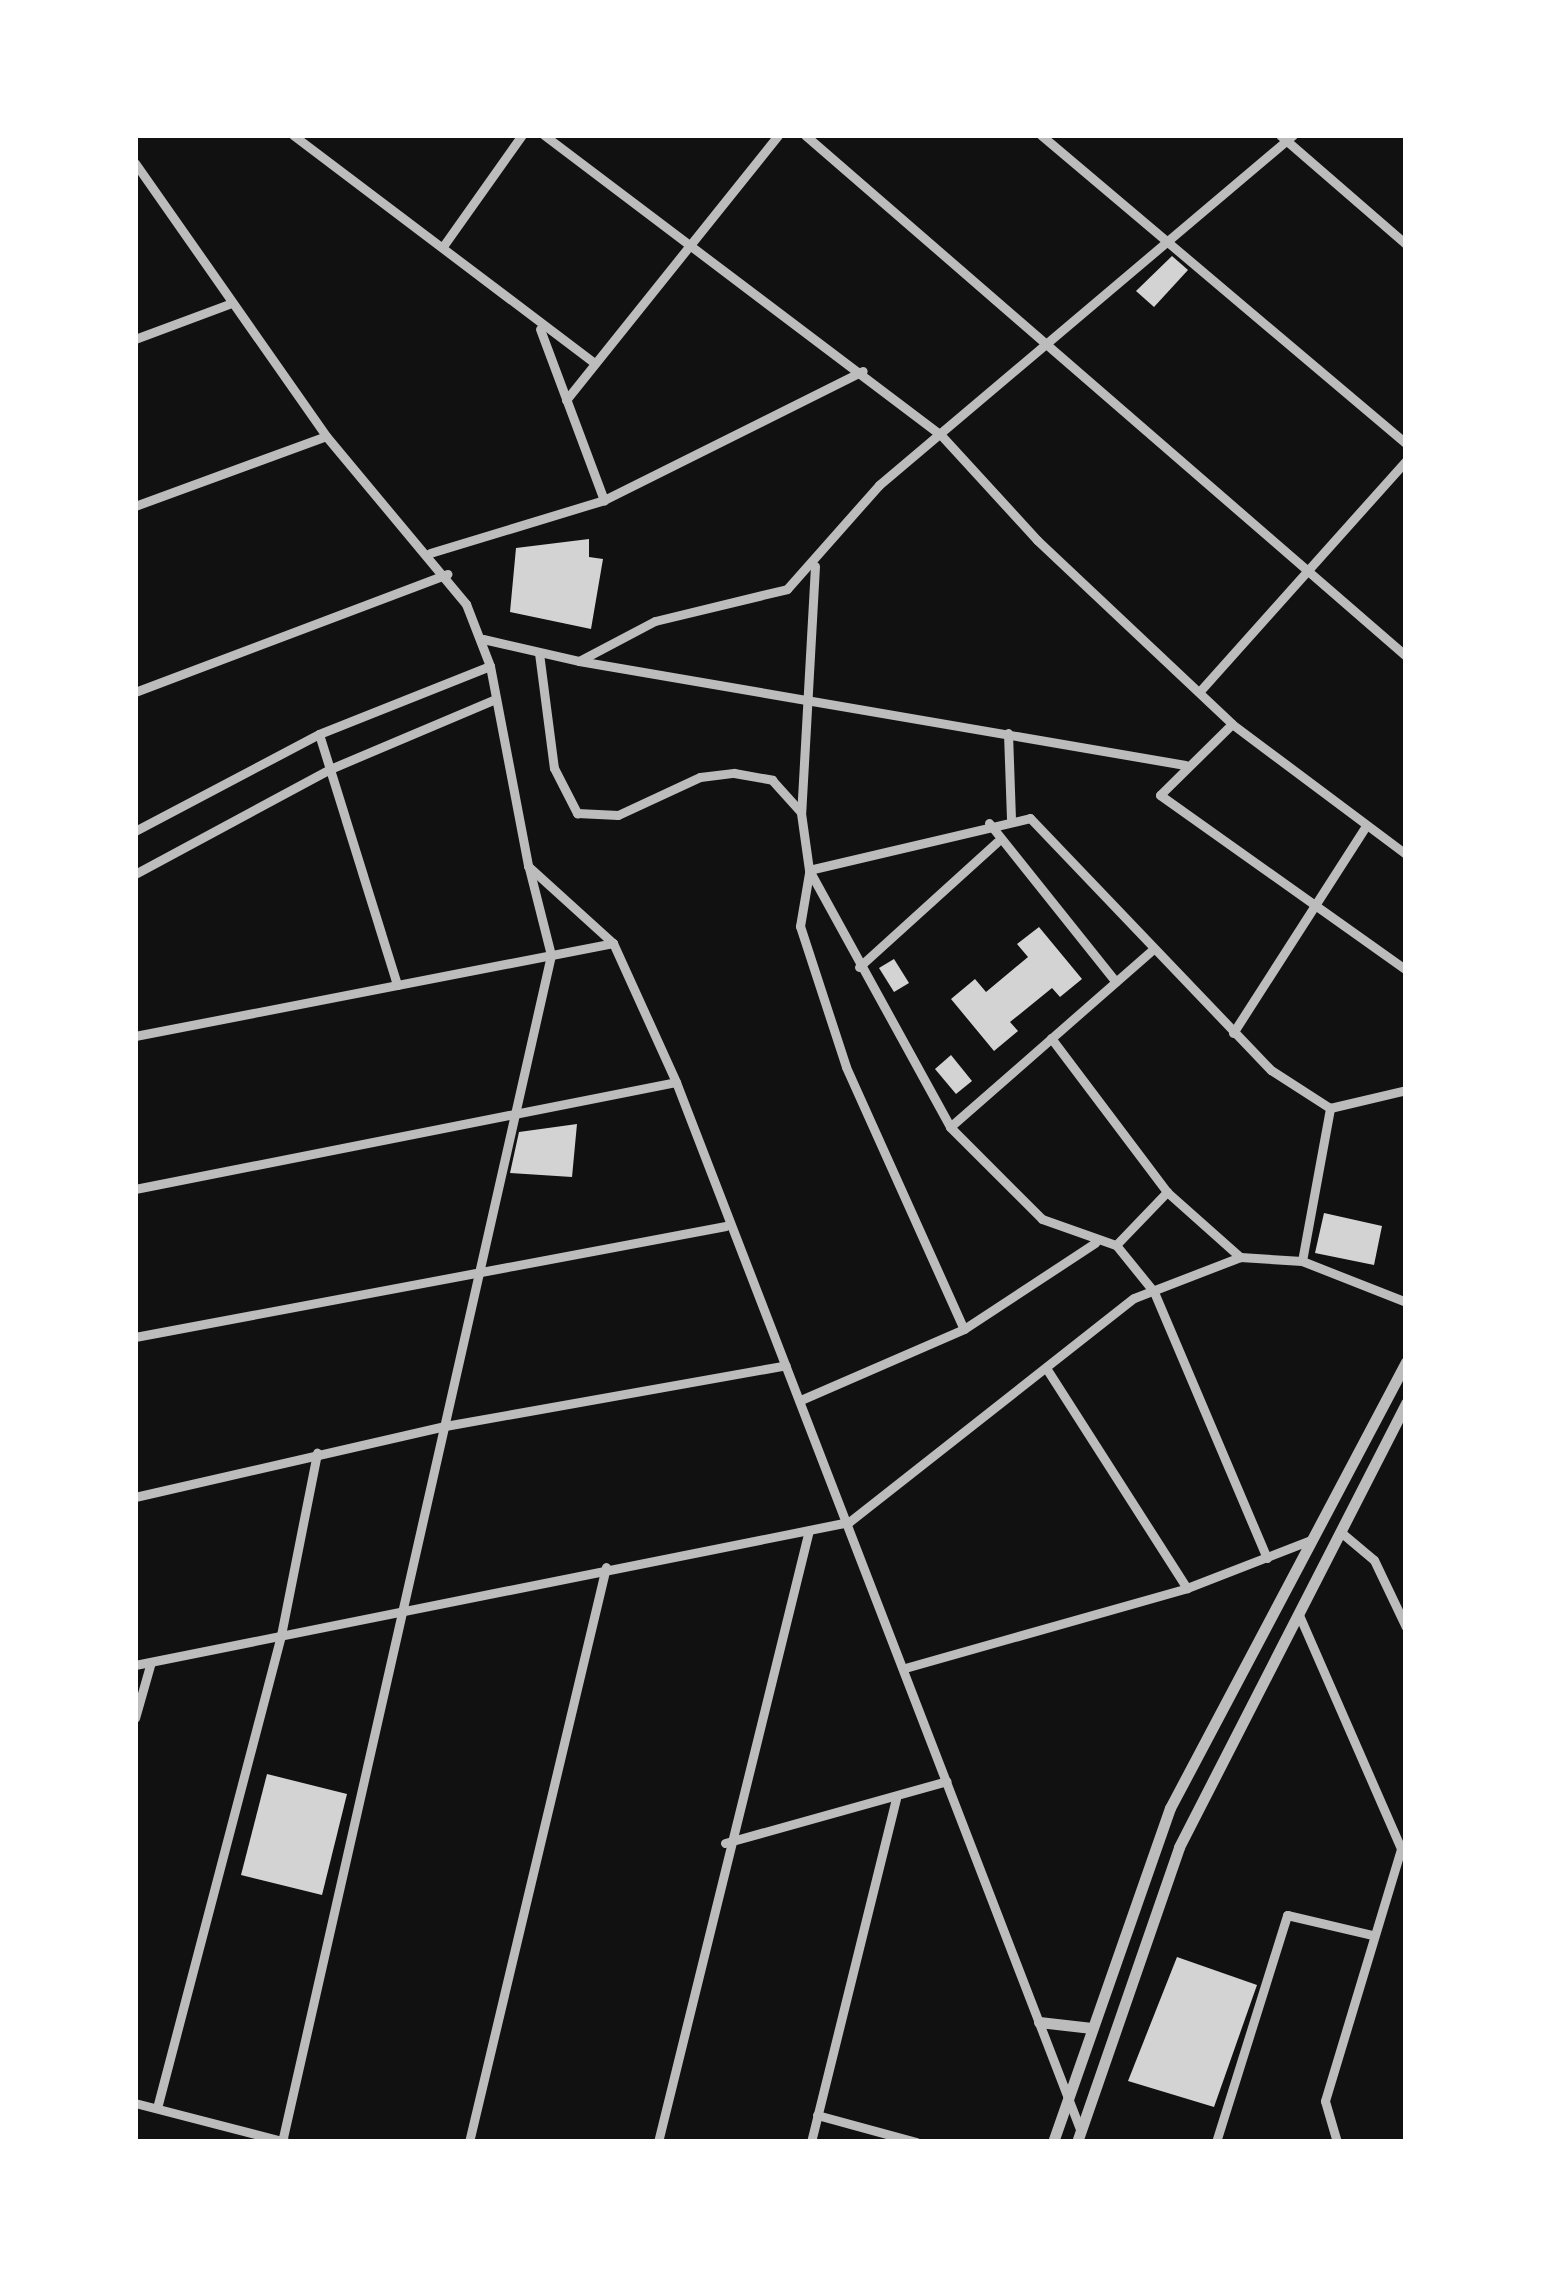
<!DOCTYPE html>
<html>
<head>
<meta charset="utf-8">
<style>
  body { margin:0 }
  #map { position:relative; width:1541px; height:2277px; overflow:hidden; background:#111; font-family:"Sofia Sans Condensed",sans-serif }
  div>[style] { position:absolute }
  .building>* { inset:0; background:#d3d3d3 }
  .minor>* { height:9px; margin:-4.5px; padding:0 4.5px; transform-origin:4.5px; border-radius:4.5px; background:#bcbcbc }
  .tertiary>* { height:11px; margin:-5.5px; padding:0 5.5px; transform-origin:5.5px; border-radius:5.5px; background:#bcbcbc }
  span { translate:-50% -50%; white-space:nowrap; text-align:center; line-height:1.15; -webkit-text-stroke:9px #fff; paint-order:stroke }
  .frame { position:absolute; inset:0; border:138px solid #fff; pointer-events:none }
</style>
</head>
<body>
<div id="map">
  <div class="building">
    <div style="clip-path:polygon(1172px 256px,1188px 270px,1154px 307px,1136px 291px)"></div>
    <div style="clip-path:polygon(589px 539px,589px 557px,603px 559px,591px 629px,510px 612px,516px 548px)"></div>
    <div style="clip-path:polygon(1039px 927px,1082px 979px,1060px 997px,1052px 988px,1010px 1022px,1018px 1031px,994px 1051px,951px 999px,975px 979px,986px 992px,1028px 957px,1017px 944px)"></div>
    <div style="clip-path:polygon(894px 959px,909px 983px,894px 992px,879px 968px)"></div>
    <div style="clip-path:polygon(951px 1055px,972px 1081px,956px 1094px,935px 1069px)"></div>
    <div style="clip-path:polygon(577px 1124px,572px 1177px,510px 1173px,519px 1132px)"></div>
    <div style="clip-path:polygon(1324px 1213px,1382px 1226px,1374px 1265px,1315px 1253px)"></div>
    <div style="clip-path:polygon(267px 1774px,347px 1794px,322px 1895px,241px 1875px)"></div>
    <div style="clip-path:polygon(1177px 1957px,1257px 1985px,1214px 2107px,1128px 2081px)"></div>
  </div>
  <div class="minor">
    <div style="left:293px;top:135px;width:378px;rotate:37.1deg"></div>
    <div style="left:544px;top:135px;width:496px;rotate:37.1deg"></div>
    <div style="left:940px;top:434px;width:144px;rotate:47.5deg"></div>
    <div style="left:1037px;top:540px;width:268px;rotate:43.3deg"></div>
    <div style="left:1232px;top:724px;width:217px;rotate:36.8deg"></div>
    <div style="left:805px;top:135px;width:795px;rotate:40.92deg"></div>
    <div style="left:1041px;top:135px;width:478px;rotate:40.2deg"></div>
    <div style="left:1280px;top:135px;width:167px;rotate:40.9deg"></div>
    <div style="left:135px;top:163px;width:333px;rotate:55deg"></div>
    <div style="left:326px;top:436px;width:219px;rotate:50.2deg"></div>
    <div style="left:466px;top:604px;width:66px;rotate:68.8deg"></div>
    <div style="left:490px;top:666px;width:204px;rotate:79.2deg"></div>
    <div style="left:528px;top:866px;width:115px;rotate:42.2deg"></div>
    <div style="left:613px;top:943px;width:153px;rotate:65.6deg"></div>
    <div style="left:676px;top:1082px;width:1122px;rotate:68.9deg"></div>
    <div style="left:444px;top:245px;width:135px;rotate:-54.7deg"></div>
    <div style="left:540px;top:329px;width:183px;rotate:69.5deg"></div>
    <div style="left:135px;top:339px;width:100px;rotate:-20.4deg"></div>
    <div style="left:566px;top:400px;width:339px;rotate:-51.3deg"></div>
    <div style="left:135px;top:506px;width:203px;rotate:-20.1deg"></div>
    <div style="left:430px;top:553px;width:182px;rotate:-16.9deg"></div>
    <div style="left:604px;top:500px;width:289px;rotate:-26.5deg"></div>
    <div style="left:815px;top:566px;width:247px;rotate:93.2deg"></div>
    <div style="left:801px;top:813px;width:58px;rotate:82deg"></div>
    <div style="left:809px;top:870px;width:227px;rotate:-13.2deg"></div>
    <div style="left:1030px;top:818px;width:349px;rotate:46.3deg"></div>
    <div style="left:1271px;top:1070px;width:70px;rotate:32.8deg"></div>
    <div style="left:1330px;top:1108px;width:78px;rotate:-13.3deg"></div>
    <div style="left:483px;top:639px;width:98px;rotate:12.9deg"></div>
    <div style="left:579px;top:661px;width:86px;rotate:-27.8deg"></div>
    <div style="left:655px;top:621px;width:136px;rotate:-13.6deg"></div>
    <div style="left:787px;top:589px;width:139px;rotate:-48.5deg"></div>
    <div style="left:879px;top:485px;width:542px;rotate:-40.21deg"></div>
    <div style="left:539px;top:653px;width:116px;rotate:82.6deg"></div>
    <div style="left:554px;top:768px;width:51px;rotate:62.9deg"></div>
    <div style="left:577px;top:813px;width:41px;rotate:2.8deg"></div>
    <div style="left:618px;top:815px;width:90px;rotate:-24.9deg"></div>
    <div style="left:700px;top:777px;width:34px;rotate:-7deg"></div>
    <div style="left:734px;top:773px;width:39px;rotate:10deg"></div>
    <div style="left:772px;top:780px;width:42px;rotate:47.9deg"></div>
    <div style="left:579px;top:661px;width:615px;rotate:9.74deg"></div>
    <div style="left:1200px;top:691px;width:309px;rotate:-48.2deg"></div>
    <div style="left:135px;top:692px;width:334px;rotate:-20.7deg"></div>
    <div style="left:1232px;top:724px;width:101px;rotate:135.4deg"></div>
    <div style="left:1160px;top:795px;width:302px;rotate:35.4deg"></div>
    <div style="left:1008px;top:733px;width:85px;rotate:88deg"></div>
    <div style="left:319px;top:734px;width:263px;rotate:72.7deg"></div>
    <div style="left:989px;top:823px;width:203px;rotate:51.4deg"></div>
    <div style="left:135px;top:831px;width:208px;rotate:-27.8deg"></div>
    <div style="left:319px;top:734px;width:184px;rotate:-21.7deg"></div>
    <div style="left:809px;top:870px;width:293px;rotate:61.2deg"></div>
    <div style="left:950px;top:1127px;width:130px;rotate:45deg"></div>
    <div style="left:1042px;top:1219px;width:78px;rotate:19.4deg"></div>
    <div style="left:1116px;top:1245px;width:60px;rotate:51deg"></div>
    <div style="left:1154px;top:1292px;width:289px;rotate:67deg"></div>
    <div style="left:809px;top:873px;width:54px;rotate:99.6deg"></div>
    <div style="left:800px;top:926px;width:148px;rotate:71.9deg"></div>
    <div style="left:846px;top:1067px;width:287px;rotate:65.8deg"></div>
    <div style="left:135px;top:874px;width:221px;rotate:-28.3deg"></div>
    <div style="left:330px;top:769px;width:180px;rotate:-22.9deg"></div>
    <div style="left:859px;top:967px;width:186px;rotate:-42.2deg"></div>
    <div style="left:1233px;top:1033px;width:246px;rotate:-57.3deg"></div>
    <div style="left:135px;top:1036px;width:487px;rotate:-11deg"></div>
    <div style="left:1051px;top:1038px;width:193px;rotate:53deg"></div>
    <div style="left:1167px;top:1192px;width:98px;rotate:41.7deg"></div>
    <div style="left:950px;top:1127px;width:267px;rotate:-41.2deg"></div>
    <div style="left:135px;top:1189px;width:551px;rotate:-11.19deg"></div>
    <div style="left:1116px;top:1245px;width:74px;rotate:-46.1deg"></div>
    <div style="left:1302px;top:1261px;width:156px;rotate:-79.6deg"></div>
    <div style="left:135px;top:1337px;width:601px;rotate:-10.64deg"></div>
    <div style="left:1048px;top:1371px;width:258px;rotate:57.4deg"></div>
    <div style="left:803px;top:1399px;width:176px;rotate:-23.5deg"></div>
    <div style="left:964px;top:1329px;width:157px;rotate:-33.3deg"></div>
    <div style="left:135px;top:1497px;width:318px;rotate:-12.9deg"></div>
    <div style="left:445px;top:1426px;width:346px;rotate:-10.1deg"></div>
    <div style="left:1343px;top:1534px;width:40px;rotate:40deg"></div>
    <div style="left:1374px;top:1560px;width:74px;rotate:64.5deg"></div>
    <div style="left:1299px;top:1615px;width:255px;rotate:66.4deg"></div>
    <div style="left:1401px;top:1849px;width:263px;rotate:106.8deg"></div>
    <div style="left:1325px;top:2101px;width:43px;rotate:73.7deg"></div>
    <div style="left:135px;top:1665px;width:728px;rotate:-11.33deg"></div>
    <div style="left:849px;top:1522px;width:362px;rotate:-38.2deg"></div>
    <div style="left:1134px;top:1298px;width:114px;rotate:-21.1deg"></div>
    <div style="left:1240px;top:1257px;width:62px;rotate:3.7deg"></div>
    <div style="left:1302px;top:1261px;width:112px;rotate:21.5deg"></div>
    <div style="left:905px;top:1668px;width:293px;rotate:-15.8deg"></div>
    <div style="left:1187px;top:1588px;width:133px;rotate:-21.2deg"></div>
    <div style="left:135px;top:1718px;width:58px;rotate:-74.1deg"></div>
    <div style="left:725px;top:1843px;width:230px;rotate:-15.6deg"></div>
    <div style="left:135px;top:2103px;width:156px;rotate:14.5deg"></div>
    <div style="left:157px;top:2108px;width:489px;rotate:-75.3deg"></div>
    <div style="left:281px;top:1635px;width:186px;rotate:-78.8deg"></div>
    <div style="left:817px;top:2115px;width:103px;rotate:15.3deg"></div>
    <div style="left:282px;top:2142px;width:1217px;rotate:-77.23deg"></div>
    <div style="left:551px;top:955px;width:90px;rotate:-104.2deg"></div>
    <div style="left:469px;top:2142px;width:591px;rotate:-76.6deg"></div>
    <div style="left:658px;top:2142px;width:630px;rotate:-76.14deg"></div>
    <div style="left:811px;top:2142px;width:354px;rotate:-76.1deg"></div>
    <div style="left:1216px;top:2142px;width:238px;rotate:-72.6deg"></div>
    <div style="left:1287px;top:1915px;width:87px;rotate:13.2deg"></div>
  </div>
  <div class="tertiary">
    <div style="left:1039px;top:2022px;width:53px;rotate:6.5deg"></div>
    <div style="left:1053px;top:2142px;width:354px;rotate:-70.7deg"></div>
    <div style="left:1170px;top:1808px;width:505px;rotate:-62.11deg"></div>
    <div style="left:1077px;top:2142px;width:312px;rotate:-70.9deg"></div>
    <div style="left:1179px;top:1847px;width:499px;rotate:-62.9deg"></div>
  </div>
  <div class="frame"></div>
</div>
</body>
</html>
